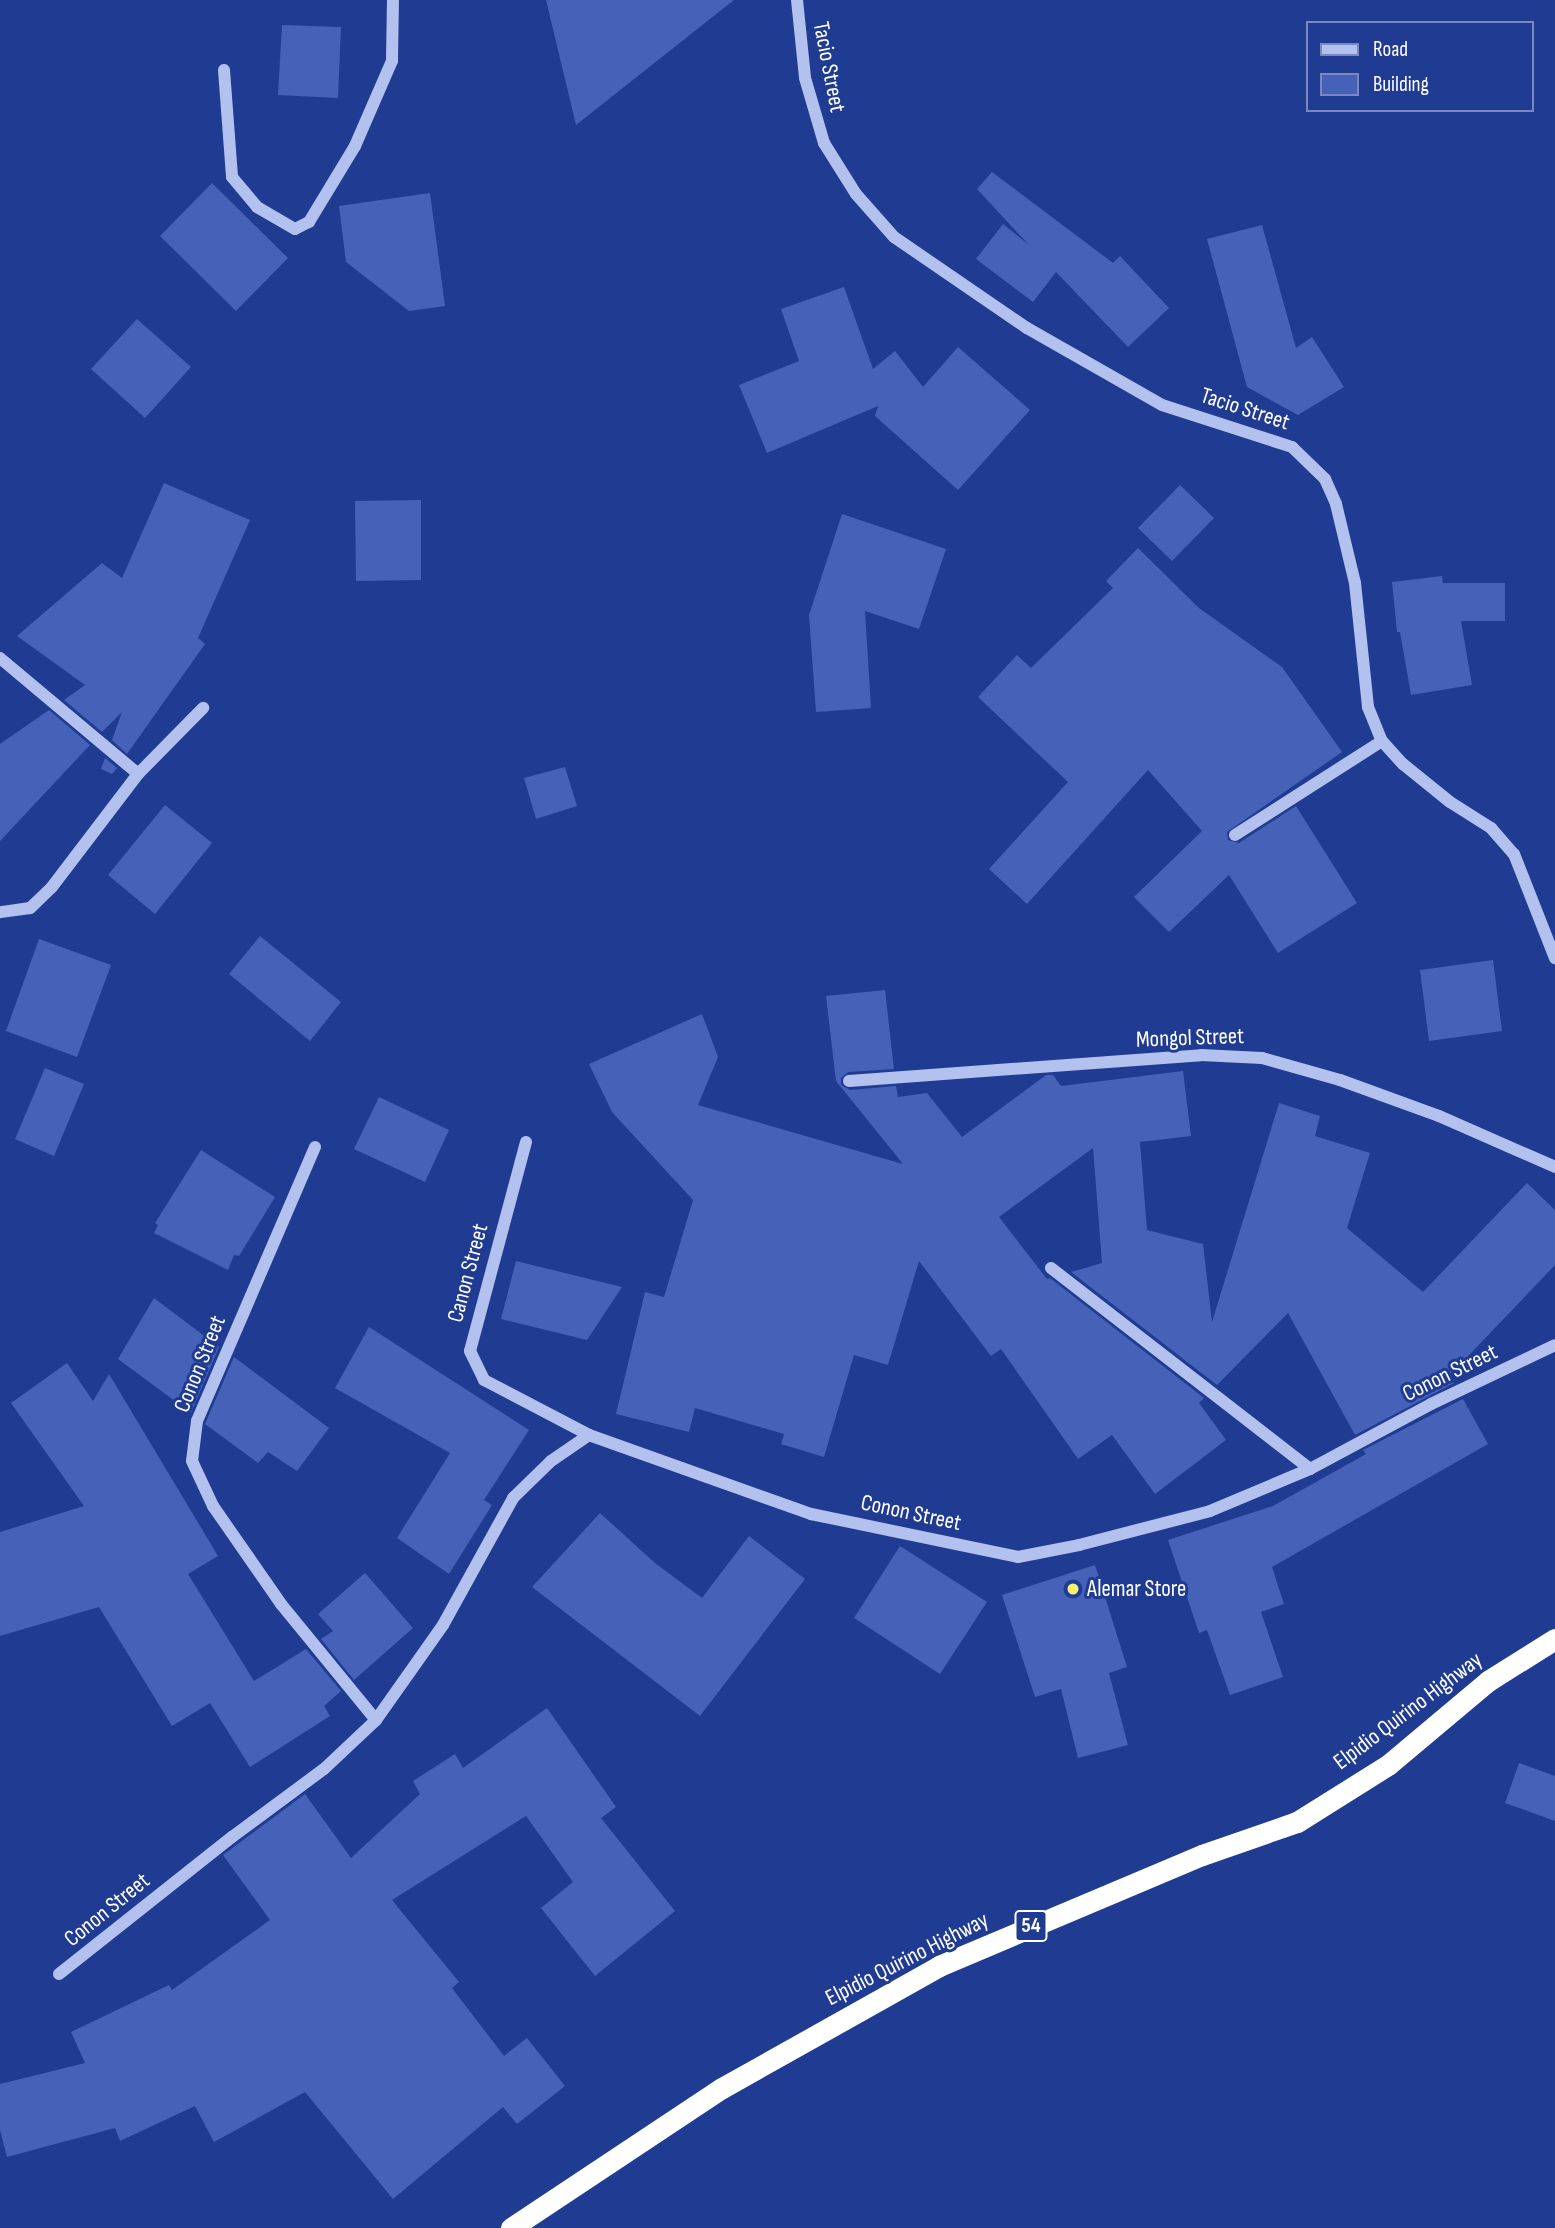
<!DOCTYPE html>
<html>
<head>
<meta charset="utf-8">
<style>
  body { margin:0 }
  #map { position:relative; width:1555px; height:2228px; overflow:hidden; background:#203b92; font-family:"Sofia Sans Condensed",sans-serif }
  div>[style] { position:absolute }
  .building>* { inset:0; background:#4561b8 }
  .minor>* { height:12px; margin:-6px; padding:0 6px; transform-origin:6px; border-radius:6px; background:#b2c1ed }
  .highway>* { height:21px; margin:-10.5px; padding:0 10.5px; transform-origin:10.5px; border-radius:10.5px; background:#fff }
  .dots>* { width:19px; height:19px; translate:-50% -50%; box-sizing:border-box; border:4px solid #203b92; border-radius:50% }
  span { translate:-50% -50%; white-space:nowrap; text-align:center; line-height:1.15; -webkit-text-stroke:6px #203b92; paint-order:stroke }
  .shield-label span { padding:2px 5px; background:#203b92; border:2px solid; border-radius:5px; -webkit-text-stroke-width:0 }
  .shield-label { font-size:21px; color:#fff; font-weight:700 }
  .street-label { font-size:23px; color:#fff }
  .poi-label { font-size:23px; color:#fff }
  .left { translate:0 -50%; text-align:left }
  .legend { position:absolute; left:1306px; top:21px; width:228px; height:91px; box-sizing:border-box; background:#203b92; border:2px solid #7989be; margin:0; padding:9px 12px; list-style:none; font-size:21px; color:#fff }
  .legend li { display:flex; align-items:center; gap:14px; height:35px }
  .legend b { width:35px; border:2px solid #7989be }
</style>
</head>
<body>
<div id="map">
  <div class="building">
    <div style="clip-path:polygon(546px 0,734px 0,576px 125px)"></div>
    <div style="clip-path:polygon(282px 25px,341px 27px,338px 98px,278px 95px)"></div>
    <div style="clip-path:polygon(992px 172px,1113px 263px,1120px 256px,1169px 308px,1128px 347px,1056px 272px,1033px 302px,976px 259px,1003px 224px,1029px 245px,977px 189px)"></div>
    <div style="clip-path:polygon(212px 183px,288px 258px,236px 311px,160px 236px)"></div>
    <div style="clip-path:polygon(430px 193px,445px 306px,409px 311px,346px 262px,339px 206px)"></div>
    <div style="clip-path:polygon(1262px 225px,1296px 348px,1312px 337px,1344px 387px,1298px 415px,1247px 387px,1207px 239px)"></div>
    <div style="clip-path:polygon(844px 287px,873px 369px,895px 351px,923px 387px,958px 347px,1030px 410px,958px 490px,875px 416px,878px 406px,767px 453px,739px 385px,799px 361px,781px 309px)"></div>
    <div style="clip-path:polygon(137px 319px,191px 367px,145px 418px,91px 369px)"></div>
    <div style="clip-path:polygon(164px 483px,250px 520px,198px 638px,205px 644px,127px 754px,112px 740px,122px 712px,102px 732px,64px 700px,85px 685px,17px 636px,102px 563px,122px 578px)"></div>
    <div style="clip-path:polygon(1180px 485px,1214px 518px,1172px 561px,1138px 528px)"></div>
    <div style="clip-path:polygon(421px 500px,421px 580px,356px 581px,355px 501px)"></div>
    <div style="clip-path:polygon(842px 514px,946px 549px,919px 629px,865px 611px,871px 708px,816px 712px,809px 615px)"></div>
    <div style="clip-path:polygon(1138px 548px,1199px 608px,1282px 667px,1342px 752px,1227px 832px,1228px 840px,1239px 843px,1296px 806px,1357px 903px,1278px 953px,1229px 875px,1169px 932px,1134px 897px,1202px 831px,1148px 770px,1027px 904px,989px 869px,1068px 782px,978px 697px,1017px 655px,1031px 668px,1113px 588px,1106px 581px)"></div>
    <div style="clip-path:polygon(1442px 576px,1443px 583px,1505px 583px,1505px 621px,1461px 621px,1472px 685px,1411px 695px,1400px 632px,1397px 632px,1392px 582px)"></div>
    <div style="clip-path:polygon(49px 710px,90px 745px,0 841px,0 744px)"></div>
    <div style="clip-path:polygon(105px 758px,117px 768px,112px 774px,101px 769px)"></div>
    <div style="clip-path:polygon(565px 767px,577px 806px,536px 819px,524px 778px)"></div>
    <div style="clip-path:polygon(165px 805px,212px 843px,155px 914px,108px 875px)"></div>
    <div style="clip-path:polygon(260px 936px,341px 1002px,310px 1041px,229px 974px)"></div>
    <div style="clip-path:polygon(39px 939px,111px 965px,77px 1057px,6px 1031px)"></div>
    <div style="clip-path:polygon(1493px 960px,1502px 1031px,1429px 1041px,1420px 970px)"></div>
    <div style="clip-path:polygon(885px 990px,894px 1069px,848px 1072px,841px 1078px,841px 1085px,850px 1090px,896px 1086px,898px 1097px,927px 1093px,962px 1137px,1046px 1075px,1053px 1075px,1061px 1086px,1183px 1071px,1191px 1136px,1140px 1142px,1147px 1230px,1203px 1244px,1212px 1322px,1279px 1103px,1320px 1116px,1315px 1136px,1370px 1153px,1347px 1228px,1423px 1292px,1527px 1183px,1555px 1210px,1555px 1265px,1450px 1375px,1454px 1383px,1355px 1435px,1288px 1313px,1217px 1385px,1071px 1272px,1102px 1263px,1093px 1148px,999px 1217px,1047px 1279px,1050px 1278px,1204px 1398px,1199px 1403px,1226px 1440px,1155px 1494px,1112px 1435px,1078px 1459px,1001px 1349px,991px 1356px,919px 1261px,888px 1365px,854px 1355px,824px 1457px,781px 1444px,784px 1434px,695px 1408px,689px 1432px,616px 1414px,645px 1292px,664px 1297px,693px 1200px,612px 1112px,589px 1064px,702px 1014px,718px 1057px,698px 1105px,903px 1164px,836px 1081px,826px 996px)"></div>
    <div style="clip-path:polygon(45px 1068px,84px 1084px,54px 1156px,15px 1139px)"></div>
    <div style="clip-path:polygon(379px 1097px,449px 1130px,425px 1182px,354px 1149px)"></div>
    <div style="clip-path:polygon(201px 1150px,275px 1197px,239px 1256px,234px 1255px,228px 1270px,154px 1233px,158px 1225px,155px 1223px)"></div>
    <div style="clip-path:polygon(516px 1261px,622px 1287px,587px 1340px,501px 1319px)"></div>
    <div style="clip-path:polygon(154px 1298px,219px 1347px,191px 1413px,118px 1359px)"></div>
    <div style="clip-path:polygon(369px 1327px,529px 1430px,484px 1500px,492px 1505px,449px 1574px,397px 1538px,450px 1453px,335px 1388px)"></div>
    <div style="clip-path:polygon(234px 1357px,329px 1428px,297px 1471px,268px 1452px,258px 1463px,205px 1424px)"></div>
    <div style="clip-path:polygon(67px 1363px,93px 1401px,109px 1374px,218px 1556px,188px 1574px,254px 1681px,306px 1649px,341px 1691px,324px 1706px,330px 1716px,250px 1767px,210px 1703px,172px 1726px,99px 1607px,0 1636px,0 1532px,84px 1506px,11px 1403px)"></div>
    <div style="clip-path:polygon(1463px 1399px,1488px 1444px,1272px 1567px,1284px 1604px,1261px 1612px,1283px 1677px,1230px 1695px,1207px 1630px,1199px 1633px,1168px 1540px,1273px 1506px,1366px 1454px,1363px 1450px)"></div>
    <div style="clip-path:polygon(600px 1513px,655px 1563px,702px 1598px,749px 1536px,805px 1579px,700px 1716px,532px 1587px)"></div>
    <div style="clip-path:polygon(900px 1546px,987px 1602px,940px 1674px,854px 1618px)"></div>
    <div style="clip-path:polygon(1095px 1565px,1127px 1667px,1109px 1673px,1128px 1745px,1078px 1758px,1061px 1689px,1035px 1697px,1002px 1595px)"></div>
    <div style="clip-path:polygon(365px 1573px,413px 1628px,354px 1680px,321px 1639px,333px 1631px,318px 1614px)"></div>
    <div style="clip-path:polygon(547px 1708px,616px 1807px,601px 1818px,675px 1911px,595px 1976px,541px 1908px,573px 1882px,526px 1816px,392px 1900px,459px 1982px,452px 1988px,504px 2056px,527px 2038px,565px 2086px,517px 2124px,503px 2107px,393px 2199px,305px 2092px,214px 2142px,195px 2106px,120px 2141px,115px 2128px,7px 2157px,0 2130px,0 2084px,85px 2063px,71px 2032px,169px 1985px,172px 1990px,270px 1920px,223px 1855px,305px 1794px,351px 1858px,420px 1794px,413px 1781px,455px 1754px,463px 1768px)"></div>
    <div style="clip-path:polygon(1519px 1763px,1555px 1776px,1555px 1821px,1505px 1803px)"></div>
  </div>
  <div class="minor">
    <div style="left:797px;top:0;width:78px;rotate:84.1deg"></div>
    <div style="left:805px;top:78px;width:68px;rotate:73.7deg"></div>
    <div style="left:824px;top:143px;width:60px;rotate:57.9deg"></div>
    <div style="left:856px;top:194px;width:57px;rotate:48.5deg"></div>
    <div style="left:894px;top:237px;width:161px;rotate:34.4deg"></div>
    <div style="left:1027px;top:328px;width:155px;rotate:29.7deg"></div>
    <div style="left:1162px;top:405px;width:137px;rotate:17.9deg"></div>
    <div style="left:1292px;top:447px;width:46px;rotate:44.1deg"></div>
    <div style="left:1325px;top:479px;width:27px;rotate:66deg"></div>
    <div style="left:1336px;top:504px;width:81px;rotate:76.5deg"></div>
    <div style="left:1355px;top:583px;width:125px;rotate:84deg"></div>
    <div style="left:1368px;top:707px;width:37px;rotate:68deg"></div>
    <div style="left:1382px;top:741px;width:31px;rotate:48deg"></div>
    <div style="left:1403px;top:764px;width:60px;rotate:39deg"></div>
    <div style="left:1450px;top:802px;width:49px;rotate:32.4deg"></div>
    <div style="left:1491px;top:828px;width:35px;rotate:49deg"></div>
    <div style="left:1514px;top:854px;width:112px;rotate:68.5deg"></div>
    <div style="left:224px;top:70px;width:107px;rotate:85.7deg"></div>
    <div style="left:232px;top:177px;width:39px;rotate:50deg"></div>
    <div style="left:257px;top:207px;width:44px;rotate:30.1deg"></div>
    <div style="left:295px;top:229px;width:16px;rotate:-27deg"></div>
    <div style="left:309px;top:222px;width:89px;rotate:-58.8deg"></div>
    <div style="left:355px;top:146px;width:93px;rotate:-66.5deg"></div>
    <div style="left:392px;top:61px;width:61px;rotate:-89.1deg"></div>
    <div style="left:0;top:658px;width:180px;rotate:40deg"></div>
    <div style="left:138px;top:774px;width:143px;rotate:127.3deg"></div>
    <div style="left:51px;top:888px;width:29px;rotate:136deg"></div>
    <div style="left:30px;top:908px;width:30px;rotate:172deg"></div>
    <div style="left:138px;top:774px;width:93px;rotate:-45.4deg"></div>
    <div style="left:1235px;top:835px;width:174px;rotate:-32.6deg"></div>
    <div style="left:849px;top:1081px;width:353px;rotate:-4.2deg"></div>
    <div style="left:1201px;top:1055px;width:61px;rotate:2.8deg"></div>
    <div style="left:1262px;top:1058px;width:81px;rotate:15.8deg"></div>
    <div style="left:1340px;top:1080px;width:105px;rotate:20deg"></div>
    <div style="left:1439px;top:1116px;width:127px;rotate:23.7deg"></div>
    <div style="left:526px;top:1142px;width:216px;rotate:105deg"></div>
    <div style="left:470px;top:1351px;width:32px;rotate:64deg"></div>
    <div style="left:484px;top:1380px;width:119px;rotate:27.6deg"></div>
    <div style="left:315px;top:1147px;width:298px;rotate:113.3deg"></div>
    <div style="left:197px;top:1421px;width:40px;rotate:97.1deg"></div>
    <div style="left:192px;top:1461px;width:50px;rotate:65deg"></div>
    <div style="left:213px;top:1506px;width:119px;rotate:55.2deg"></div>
    <div style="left:281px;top:1604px;width:150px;rotate:50.7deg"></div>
    <div style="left:1051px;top:1268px;width:328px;rotate:37.8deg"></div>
    <div style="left:59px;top:1974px;width:221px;rotate:-38.4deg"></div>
    <div style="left:232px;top:1837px;width:114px;rotate:-36.5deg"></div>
    <div style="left:324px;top:1769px;width:71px;rotate:-43.3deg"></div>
    <div style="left:376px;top:1720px;width:116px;rotate:-54.8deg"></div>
    <div style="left:443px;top:1625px;width:145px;rotate:-61.1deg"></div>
    <div style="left:513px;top:1498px;width:53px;rotate:-44.2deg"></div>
    <div style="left:551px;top:1461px;width:46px;rotate:-34.4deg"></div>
    <div style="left:589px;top:1435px;width:236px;rotate:19.6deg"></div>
    <div style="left:811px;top:1514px;width:211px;rotate:11.7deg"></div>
    <div style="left:1018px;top:1557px;width:62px;rotate:-11.1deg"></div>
    <div style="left:1079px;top:1545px;width:135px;rotate:-14.5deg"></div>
    <div style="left:1210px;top:1511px;width:108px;rotate:-22.8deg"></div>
    <div style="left:1310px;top:1469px;width:137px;rotate:-28.2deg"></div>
    <div style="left:1431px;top:1404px;width:137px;rotate:-25.4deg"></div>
  </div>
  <div class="highway">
    <div style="left:511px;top:2228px;width:253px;rotate:-33.6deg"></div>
    <div style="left:722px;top:2088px;width:249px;rotate:-29.3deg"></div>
    <div style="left:939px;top:1966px;width:285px;rotate:-22.9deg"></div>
    <div style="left:1202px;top:1855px;width:101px;rotate:-19.2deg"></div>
    <div style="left:1297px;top:1822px;width:107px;rotate:-32.1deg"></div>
    <div style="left:1388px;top:1765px;width:131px;rotate:-40deg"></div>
    <div style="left:1488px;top:1681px;width:79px;rotate:-32.1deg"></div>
  </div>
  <div class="dots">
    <div style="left:1073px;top:1589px;background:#faef73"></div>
  </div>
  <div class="shield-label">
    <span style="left:1031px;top:1926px">54</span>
  </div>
  <div class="street-label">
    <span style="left:829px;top:67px;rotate:79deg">Tacio Street</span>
    <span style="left:1245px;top:409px;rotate:18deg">Tacio Street</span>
    <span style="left:1190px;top:1038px;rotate:-2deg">Mongol Street</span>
    <span style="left:468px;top:1273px;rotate:-75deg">Canon Street</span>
    <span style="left:200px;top:1364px;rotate:-68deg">Conon Street</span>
    <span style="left:1450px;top:1373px;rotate:-26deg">Conon Street</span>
    <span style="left:911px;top:1513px;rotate:12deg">Conon Street</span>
    <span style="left:1408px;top:1711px;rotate:-37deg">Elpidio Quirino Highway</span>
    <span style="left:107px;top:1910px;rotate:-39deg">Conon Street</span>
    <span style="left:907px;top:1959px;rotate:-27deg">Elpidio Quirino Highway</span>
  </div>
  <div class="poi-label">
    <span class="left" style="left:1087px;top:1589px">Alemar Store</span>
  </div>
  <ul class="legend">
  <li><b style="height:9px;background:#b2c1ed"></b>Road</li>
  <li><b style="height:19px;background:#4561b8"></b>Building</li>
  </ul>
</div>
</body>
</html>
